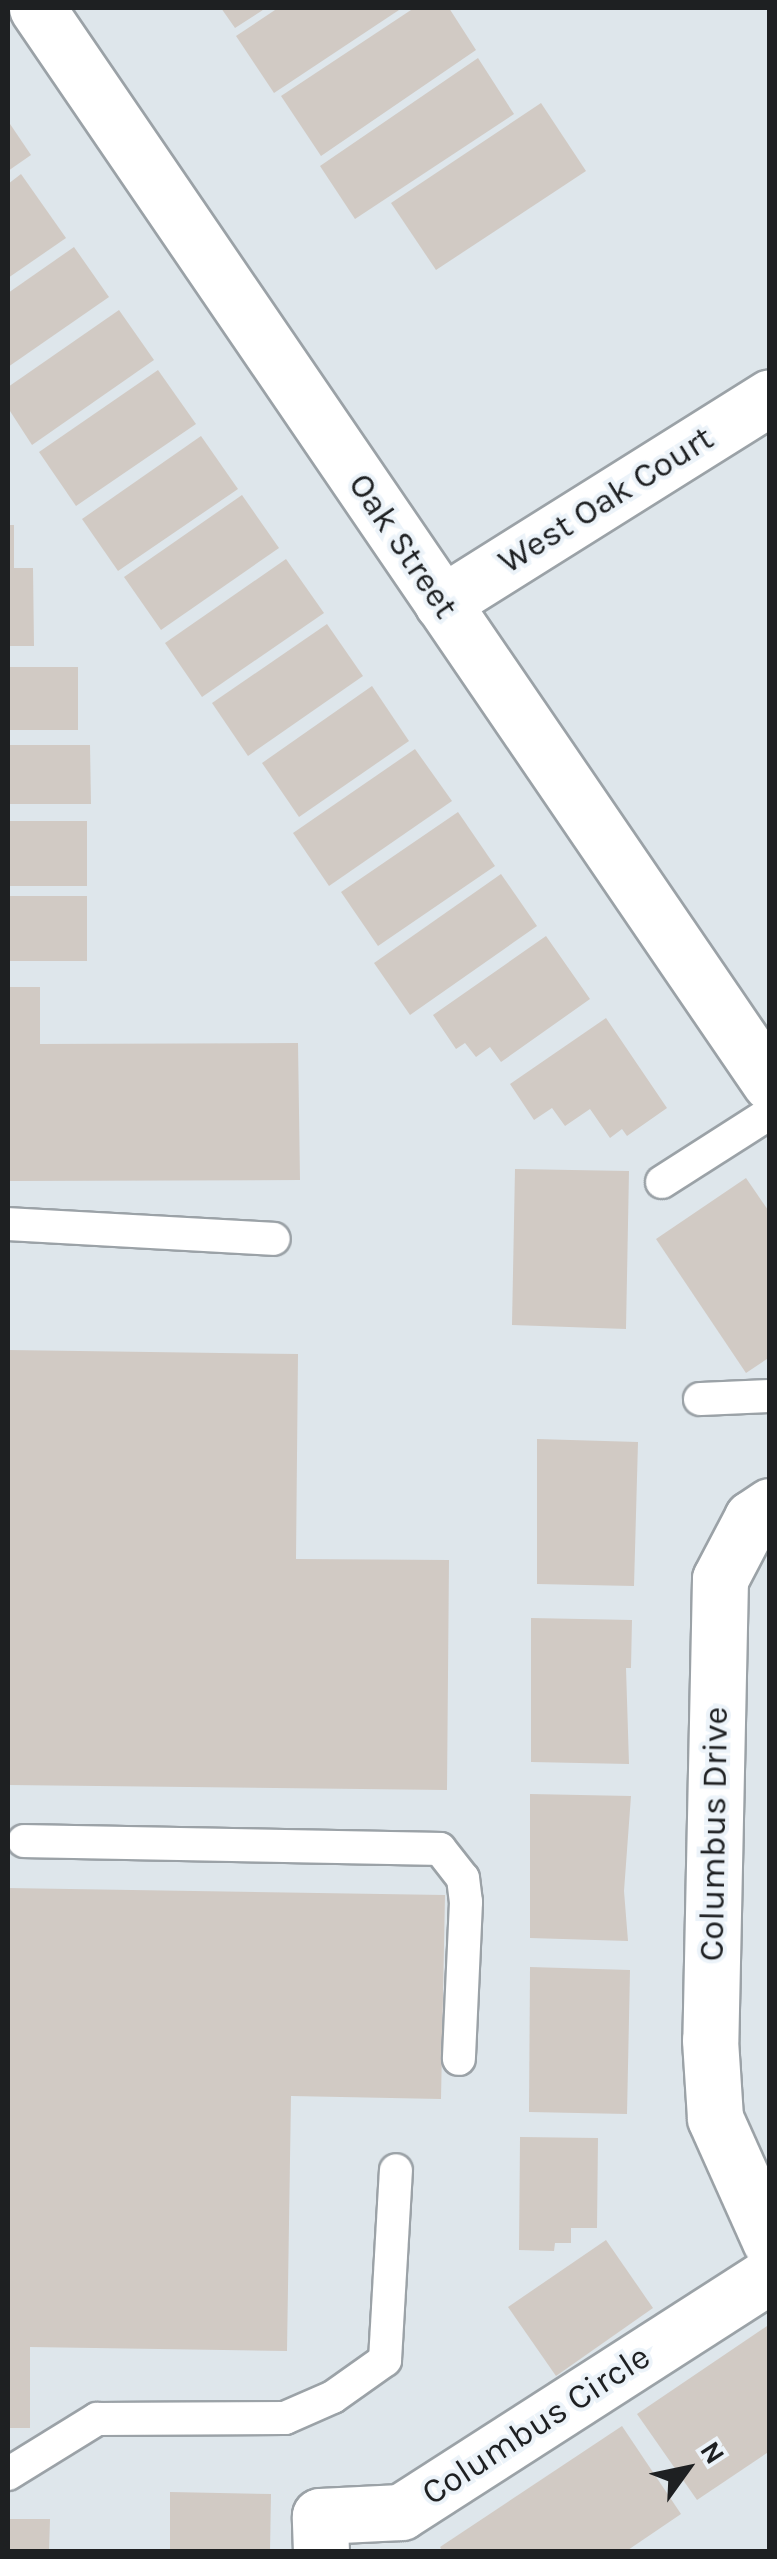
<!DOCTYPE html>
<html>
<head>
<meta charset="utf-8">
<style>
  body { margin:0 }
  #map { position:relative; width:777px; height:2559px; overflow:hidden; background:#dee6eb; font-family:Karla,sans-serif }
  div>[style] { position:absolute }
  .building>* { inset:0; background:#d1cac4 }
  .roads { filter:drop-shadow(2px 0 #9ba2a7) drop-shadow(-2px 0 #9ba2a7) drop-shadow(0 2px #9ba2a7) drop-shadow(0 -2px #9ba2a7) }
  .lane>* { height:32px; margin:-16px; padding:0 16px; transform-origin:16px; border-radius:16px; background:#fff }
  .street>* { height:55px; margin:-27.5px; padding:0 27.5px; transform-origin:27.5px; border-radius:27.5px; background:#fff }
  span { translate:-50% -50%; white-space:nowrap; text-align:center; line-height:1.15; -webkit-text-stroke:8px #ecf3f9; paint-order:stroke }
  .street-label { font-size:35px; color:#1e2022 }
  .frame { position:absolute; inset:0; border:10px solid #1e2022; pointer-events:none }
  .north { position:absolute; left:637px; top:2419px; width:100px; height:100px; -webkit-text-stroke:8px #ecf3f9; paint-order:stroke; rotate:57deg; font-size:28px; font-weight:700; line-height:40px; text-align:center; color:#1e2022 }
  .north::after { content:''; display:block; margin:auto; width:35px; height:45px; background:#1e2022; clip-path:polygon(50% 0,100% 100%,50% 72%,0 100%) }
</style>
</head>
<body>
<div id="map">
  <div class="building">
    <div style="clip-path:polygon(221px 8px,266px 8px,235px 28px)"></div>
    <div style="clip-path:polygon(278px 8px,402px 8px,274px 93px,236px 36px)"></div>
    <div style="clip-path:polygon(414px 8px,449px 8px,476px 50px,321px 156px,281px 96px)"></div>
    <div style="clip-path:polygon(478px 58px,514px 114px,355px 219px,320px 166px)"></div>
    <div style="clip-path:polygon(541px 103px,586px 171px,436px 270px,391px 203px)"></div>
    <div style="clip-path:polygon(8px 121px,31px 155px,8px 171px)"></div>
    <div style="clip-path:polygon(21px 174px,66px 238px,8px 278px,8px 184px)"></div>
    <div style="clip-path:polygon(74px 247px,109px 297px,8px 367px,8px 293px)"></div>
    <div style="clip-path:polygon(119px 310px,154px 360px,32px 445px,8px 408px,8px 387px)"></div>
    <div style="clip-path:polygon(158px 370px,196px 424px,76px 506px,39px 452px)"></div>
    <div style="clip-path:polygon(201px 436px,238px 489px,118px 571px,82px 519px)"></div>
    <div style="clip-path:polygon(242px 495px,279px 548px,161px 630px,124px 577px)"></div>
    <div style="clip-path:polygon(8px 525px,14px 525px,14px 568px,33px 568px,34px 646px,8px 646px)"></div>
    <div style="clip-path:polygon(286px 559px,324px 613px,202px 697px,165px 643px)"></div>
    <div style="clip-path:polygon(327px 624px,363px 676px,248px 756px,212px 703px)"></div>
    <div style="clip-path:polygon(8px 667px,78px 667px,78px 730px,8px 730px)"></div>
    <div style="clip-path:polygon(372px 686px,409px 741px,299px 817px,262px 763px)"></div>
    <div style="clip-path:polygon(8px 745px,90px 745px,91px 804px,8px 804px)"></div>
    <div style="clip-path:polygon(415px 749px,452px 801px,329px 886px,293px 833px)"></div>
    <div style="clip-path:polygon(458px 812px,495px 866px,378px 946px,341px 892px)"></div>
    <div style="clip-path:polygon(8px 821px,87px 821px,87px 886px,8px 886px)"></div>
    <div style="clip-path:polygon(501px 874px,537px 926px,410px 1015px,374px 963px)"></div>
    <div style="clip-path:polygon(8px 896px,87px 896px,87px 961px,8px 961px)"></div>
    <div style="clip-path:polygon(546px 936px,590px 999px,501px 1062px,490px 1047px,476px 1057px,465px 1043px,456px 1049px,433px 1015px)"></div>
    <div style="clip-path:polygon(8px 987px,40px 987px,40px 1044px,298px 1043px,300px 1180px,8px 1181px)"></div>
    <div style="clip-path:polygon(606px 1018px,667px 1108px,627px 1136px,622px 1129px,610px 1138px,590px 1109px,565px 1126px,552px 1108px,534px 1120px,510px 1084px)"></div>
    <div style="clip-path:polygon(515px 1169px,629px 1171px,626px 1329px,512px 1325px)"></div>
    <div style="clip-path:polygon(746px 1178px,770px 1213px,770px 1357px,746px 1373px,656px 1239px)"></div>
    <div style="clip-path:polygon(8px 1350px,298px 1354px,296px 1559px,449px 1560px,447px 1790px,8px 1785px)"></div>
    <div style="clip-path:polygon(537px 1439px,638px 1442px,634px 1586px,537px 1584px)"></div>
    <div style="clip-path:polygon(531px 1618px,632px 1620px,631px 1668px,626px 1668px,629px 1764px,531px 1762px)"></div>
    <div style="clip-path:polygon(530px 1794px,631px 1796px,624px 1891px,628px 1941px,530px 1938px)"></div>
    <div style="clip-path:polygon(8px 1888px,445px 1895px,441px 2099px,291px 2096px,287px 2351px,30px 2347px,30px 2428px,8px 2428px)"></div>
    <div style="clip-path:polygon(530px 1967px,630px 1970px,627px 2114px,529px 2112px)"></div>
    <div style="clip-path:polygon(520px 2137px,598px 2138px,597px 2228px,571px 2228px,571px 2243px,555px 2243px,554px 2251px,519px 2250px)"></div>
    <div style="clip-path:polygon(606px 2240px,653px 2308px,556px 2376px,508px 2307px)"></div>
    <div style="clip-path:polygon(770px 2324px,770px 2451px,697px 2500px,637px 2414px)"></div>
    <div style="clip-path:polygon(622px 2426px,681px 2514px,625px 2552px,443px 2552px,440px 2547px)"></div>
    <div style="clip-path:polygon(170px 2492px,271px 2494px,270px 2552px,170px 2552px)"></div>
    <div style="clip-path:polygon(8px 2519px,50px 2519px,49px 2552px,8px 2552px)"></div>
  </div>
  <div class="roads">
    <div class="lane">
      <div style="left:662px;top:1182px;width:128px;rotate:-32.6deg"></div>
      <div style="left:8px;top:1224px;width:266px;rotate:3.2deg"></div>
      <div style="left:700px;top:1399px;width:70px;rotate:-2.5deg"></div>
      <div style="left:24px;top:1841px;width:416px;rotate:1.1deg"></div>
      <div style="left:440px;top:1849px;width:37px;rotate:52deg"></div>
      <div style="left:463px;top:1878px;width:24px;rotate:83deg"></div>
      <div style="left:466px;top:1902px;width:157px;rotate:92.6deg"></div>
      <div style="left:8px;top:2474px;width:105px;rotate:-31.7deg"></div>
      <div style="left:97px;top:2419px;width:188px;rotate:-0.3deg"></div>
      <div style="left:285px;top:2418px;width:52px;rotate:-23.6deg"></div>
      <div style="left:333px;top:2397px;width:64px;rotate:-35.4deg"></div>
      <div style="left:385px;top:2360px;width:190px;rotate:-86.7deg"></div>
    </div>
    <div class="street">
      <div style="left:37px;top:8px;width:1301px;rotate:55.71deg"></div>
      <div style="left:442px;top:603px;width:387px;rotate:-32.1deg"></div>
      <div style="left:770px;top:1506px;width:22px;rotate:146deg"></div>
      <div style="left:752px;top:1518px;width:69px;rotate:117.7deg"></div>
      <div style="left:720px;top:1579px;width:461px;rotate:91.2deg"></div>
      <div style="left:710px;top:2040px;width:78px;rotate:86.3deg"></div>
      <div style="left:715px;top:2118px;width:135px;rotate:65.9deg"></div>
      <div style="left:321px;top:2552px;width:36px;rotate:-92deg"></div>
      <div style="left:320px;top:2516px;width:81px;rotate:-2.8deg"></div>
      <div style="left:401px;top:2512px;width:439px;rotate:-32.7deg"></div>
    </div>
  </div>
  <div class="street-label">
    <span style="left:606px;top:500px;rotate:-32deg">West Oak Court</span>
    <span style="left:403px;top:546px;rotate:56deg">Oak Street</span>
    <span style="left:714px;top:1834px;rotate:-89deg">Columbus Drive</span>
    <span style="left:536px;top:2425px;rotate:-33deg">Columbus Circle</span>
  </div>
  <div class="frame"></div>
  <div class="north">N</div>
</div>
</body>
</html>
